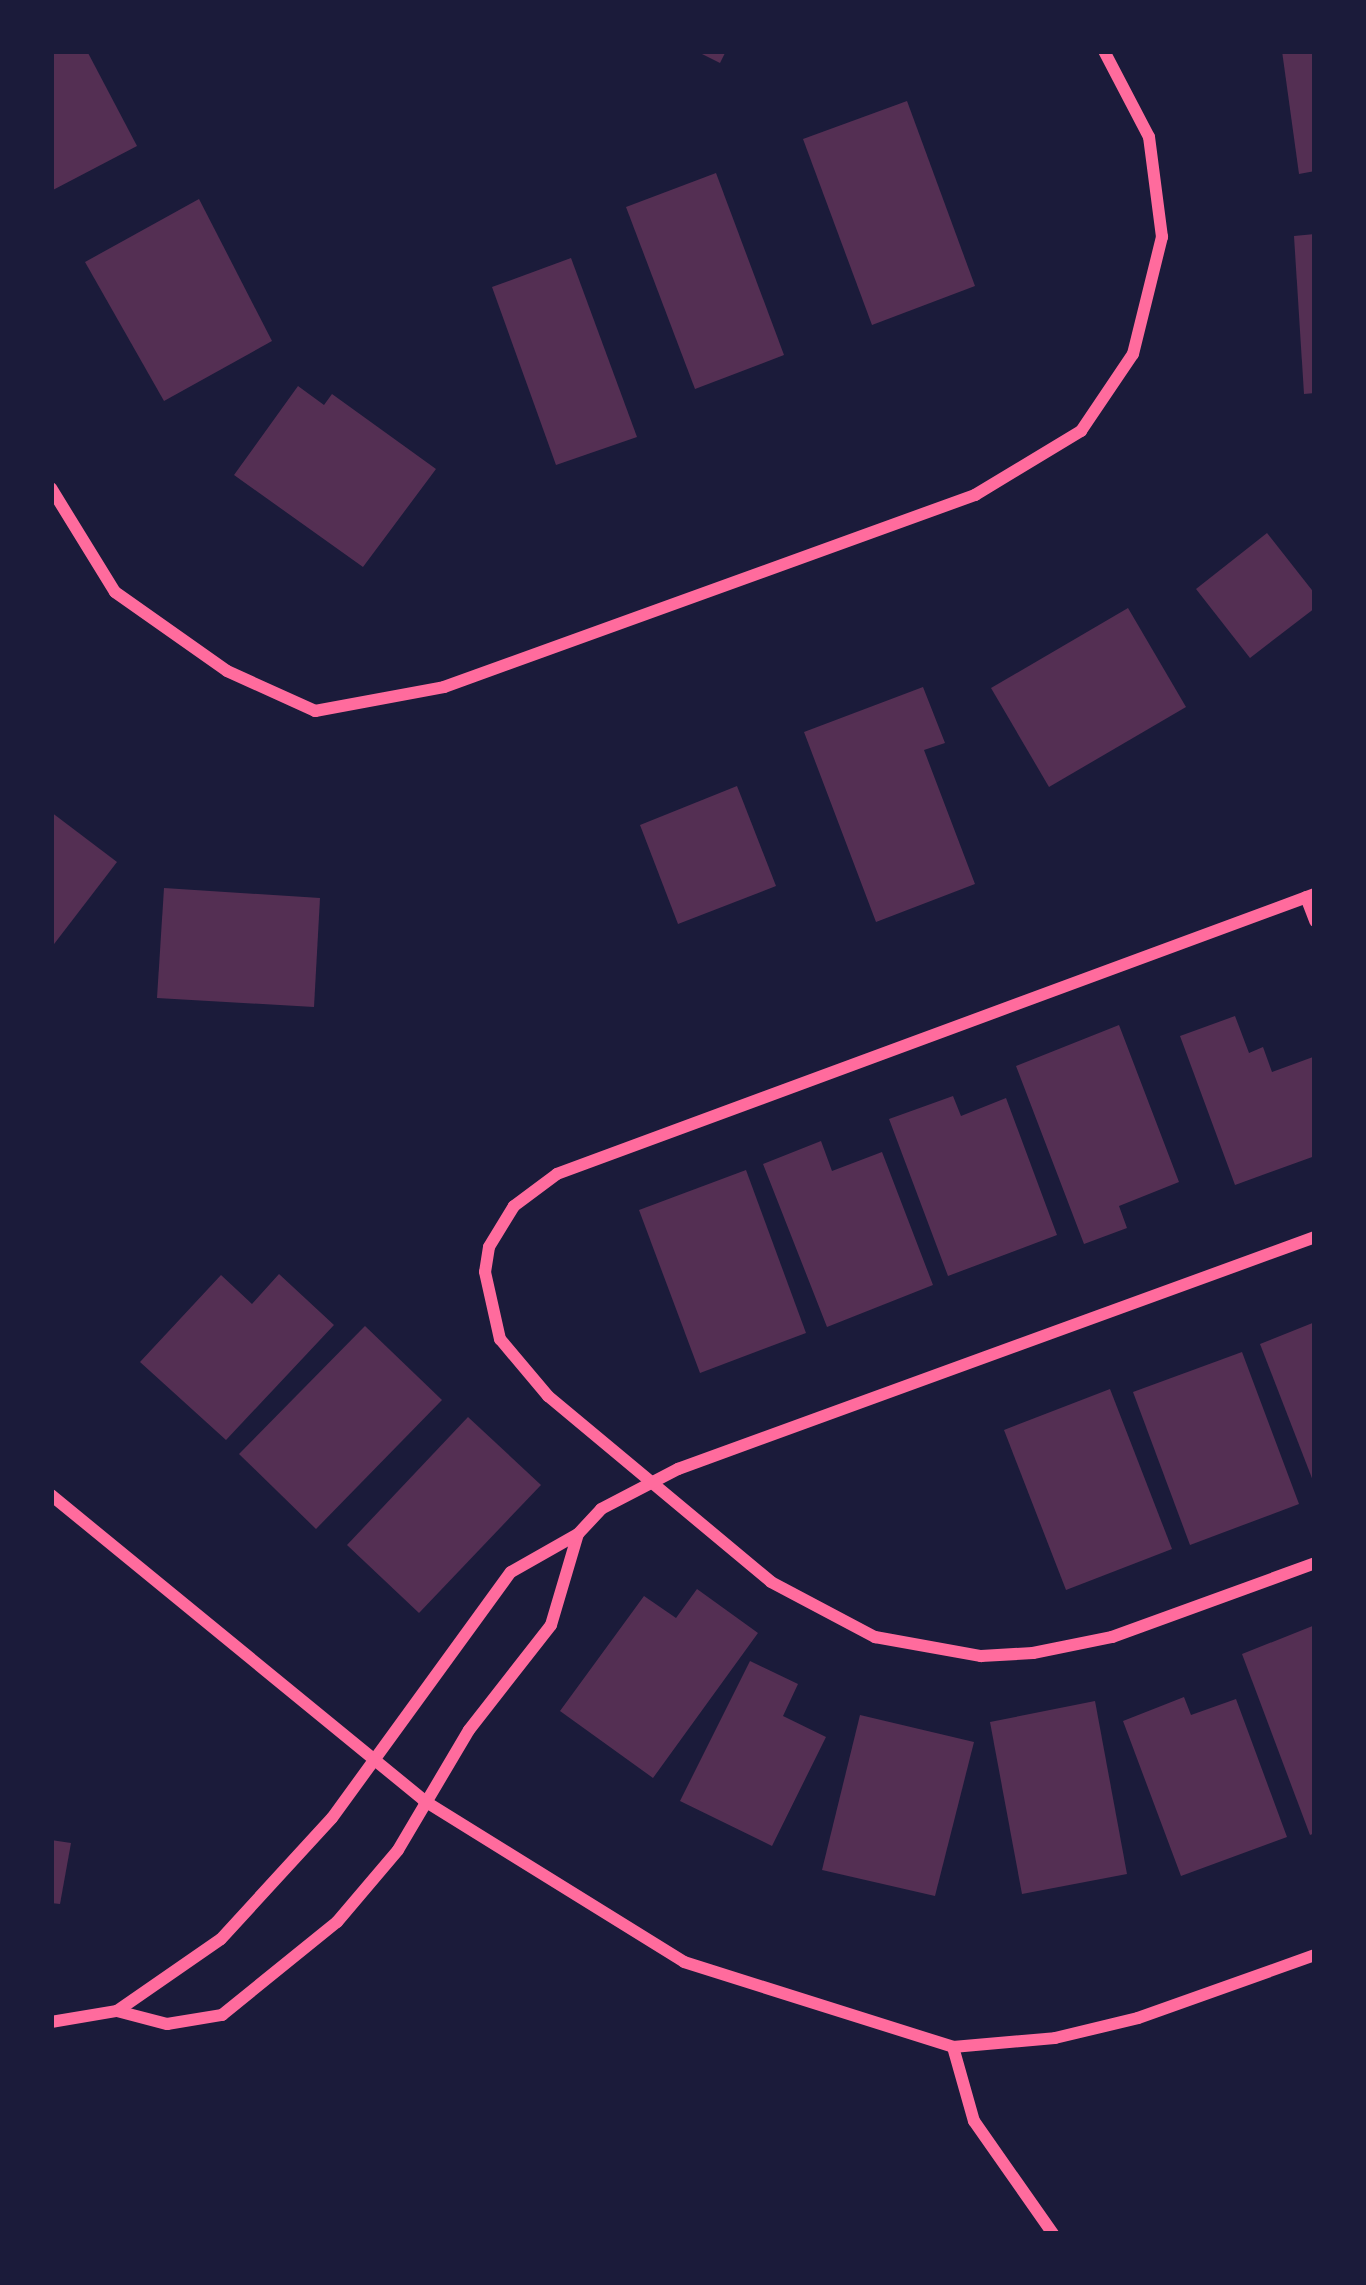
<!DOCTYPE html>
<html>
<head>
<meta charset="utf-8">
<style>
  body { margin:0 }
  #map { position:relative; width:1366px; height:2285px; overflow:hidden; background:#1b1b3a; font-family:"DejaVu Sans",sans-serif }
  div>[style] { position:absolute }
  .building>* { inset:0; background:#542f53 }
  .minor>* { height:12px; margin:-6px; padding:0 6px; transform-origin:6px; border-radius:6px; background:#ff6b9d }
  span { translate:-50% -50%; white-space:nowrap; text-align:center; line-height:1.15; -webkit-text-stroke:9px #1b1b3a; paint-order:stroke }
  .frame { position:absolute; inset:0; border:54px solid #1b1b3a; pointer-events:none }
</style>
</head>
<body>
<div id="map">
  <div class="building">
    <div style="clip-path:polygon(51px 51px,87px 51px,137px 146px,51px 191px)"></div>
    <div style="clip-path:polygon(696px 51px,726px 51px,720px 63px)"></div>
    <div style="clip-path:polygon(1282px 51px,1315px 51px,1315px 171px,1299px 174px)"></div>
    <div style="clip-path:polygon(907px 101px,975px 286px,872px 325px,803px 139px)"></div>
    <div style="clip-path:polygon(716px 173px,784px 355px,695px 389px,626px 207px)"></div>
    <div style="clip-path:polygon(199px 199px,272px 341px,164px 401px,85px 262px)"></div>
    <div style="clip-path:polygon(1315px 234px,1315px 393px,1304px 394px,1294px 236px)"></div>
    <div style="clip-path:polygon(571px 258px,637px 437px,556px 465px,492px 287px)"></div>
    <div style="clip-path:polygon(298px 386px,324px 405px,332px 394px,436px 469px,363px 567px,234px 475px)"></div>
    <div style="clip-path:polygon(1267px 533px,1315px 594px,1315px 608px,1250px 658px,1196px 589px)"></div>
    <div style="clip-path:polygon(1128px 608px,1186px 707px,1049px 787px,991px 688px)"></div>
    <div style="clip-path:polygon(923px 687px,945px 743px,924px 750px,975px 884px,876px 922px,804px 732px)"></div>
    <div style="clip-path:polygon(737px 786px,776px 886px,678px 924px,640px 825px)"></div>
    <div style="clip-path:polygon(51px 812px,117px 862px,51px 948px)"></div>
    <div style="clip-path:polygon(164px 888px,320px 898px,314px 1007px,157px 998px)"></div>
    <div style="clip-path:polygon(1235px 1016px,1249px 1053px,1263px 1047px,1272px 1072px,1313px 1057px,1315px 1156px,1235px 1185px,1180px 1036px)"></div>
    <div style="clip-path:polygon(1119px 1025px,1179px 1182px,1119px 1206px,1127px 1228px,1084px 1244px,1016px 1066px)"></div>
    <div style="clip-path:polygon(953px 1096px,961px 1116px,1006px 1098px,1057px 1235px,948px 1276px,889px 1119px)"></div>
    <div style="clip-path:polygon(821px 1141px,832px 1171px,882px 1152px,933px 1285px,827px 1327px,763px 1164px)"></div>
    <div style="clip-path:polygon(746px 1170px,806px 1333px,700px 1373px,639px 1210px)"></div>
    <div style="clip-path:polygon(279px 1274px,334px 1325px,226px 1440px,140px 1362px,221px 1275px,252px 1304px)"></div>
    <div style="clip-path:polygon(1315px 1322px,1315px 1486px,1260px 1344px)"></div>
    <div style="clip-path:polygon(365px 1326px,442px 1400px,316px 1529px,239px 1454px)"></div>
    <div style="clip-path:polygon(1242px 1352px,1299px 1504px,1190px 1545px,1133px 1392px)"></div>
    <div style="clip-path:polygon(1110px 1389px,1172px 1549px,1066px 1590px,1004px 1430px)"></div>
    <div style="clip-path:polygon(468px 1417px,541px 1485px,419px 1613px,347px 1545px)"></div>
    <div style="clip-path:polygon(697px 1589px,758px 1633px,653px 1778px,560px 1711px,644px 1596px,676px 1618px)"></div>
    <div style="clip-path:polygon(1315px 1625px,1315px 1833px,1310px 1835px,1242px 1654px)"></div>
    <div style="clip-path:polygon(750px 1661px,798px 1684px,783px 1716px,826px 1737px,772px 1846px,680px 1801px)"></div>
    <div style="clip-path:polygon(1184px 1697px,1191px 1715px,1236px 1699px,1287px 1837px,1181px 1876px,1123px 1721px)"></div>
    <div style="clip-path:polygon(1095px 1701px,1127px 1874px,1022px 1894px,990px 1722px)"></div>
    <div style="clip-path:polygon(860px 1715px,974px 1742px,935px 1896px,822px 1870px)"></div>
    <div style="clip-path:polygon(51px 1840px,71px 1843px,60px 1904px,51px 1903px)"></div>
  </div>
  <div class="minor">
    <div style="left:51px;top:488px;width:122px;rotate:58.4deg"></div>
    <div style="left:115px;top:592px;width:137px;rotate:35.2deg"></div>
    <div style="left:227px;top:671px;width:97px;rotate:24.4deg"></div>
    <div style="left:315px;top:711px;width:131px;rotate:-10.5deg"></div>
    <div style="left:444px;top:687px;width:565px;rotate:-19.88deg"></div>
    <div style="left:975px;top:495px;width:124px;rotate:-31.1deg"></div>
    <div style="left:1081px;top:431px;width:93px;rotate:-56deg"></div>
    <div style="left:1133px;top:354px;width:121px;rotate:-76.1deg"></div>
    <div style="left:1162px;top:237px;width:101px;rotate:-97.4deg"></div>
    <div style="left:1149px;top:137px;width:97px;rotate:-117.6deg"></div>
    <div style="left:1315px;top:894px;width:808px;rotate:159.73deg"></div>
    <div style="left:557px;top:1174px;width:54px;rotate:143.3deg"></div>
    <div style="left:514px;top:1206px;width:48px;rotate:121.4deg"></div>
    <div style="left:489px;top:1247px;width:25px;rotate:99deg"></div>
    <div style="left:485px;top:1272px;width:69px;rotate:77.4deg"></div>
    <div style="left:500px;top:1339px;width:75px;rotate:49.9deg"></div>
    <div style="left:548px;top:1396px;width:290px;rotate:39.8deg"></div>
    <div style="left:771px;top:1582px;width:118px;rotate:27.9deg"></div>
    <div style="left:875px;top:1637px;width:108px;rotate:10.2deg"></div>
    <div style="left:981px;top:1656px;width:52px;rotate:-3.3deg"></div>
    <div style="left:1033px;top:1653px;width:81px;rotate:-11.4deg"></div>
    <div style="left:1112px;top:1637px;width:216px;rotate:-20deg"></div>
    <div style="left:1306px;top:897px;width:26px;rotate:69deg"></div>
    <div style="left:51px;top:1495px;width:481px;rotate:39.3deg"></div>
    <div style="left:423px;top:1800px;width:307px;rotate:31.8deg"></div>
    <div style="left:684px;top:1962px;width:282px;rotate:17.5deg"></div>
    <div style="left:953px;top:2047px;width:102px;rotate:-5deg"></div>
    <div style="left:1055px;top:2038px;width:85px;rotate:-13.5deg"></div>
    <div style="left:1138px;top:2018px;width:188px;rotate:-19.6deg"></div>
    <div style="left:117px;top:2011px;width:52px;rotate:14.6deg"></div>
    <div style="left:167px;top:2024px;width:56px;rotate:-9.3deg"></div>
    <div style="left:222px;top:2015px;width:148px;rotate:-39deg"></div>
    <div style="left:337px;top:1922px;width:94px;rotate:-49.7deg"></div>
    <div style="left:398px;top:1850px;width:139px;rotate:-59.4deg"></div>
    <div style="left:469px;top:1730px;width:133px;rotate:-52deg"></div>
    <div style="left:551px;top:1625px;width:95px;rotate:-73.5deg"></div>
    <div style="left:51px;top:2022px;width:67px;rotate:-9.5deg"></div>
    <div style="left:117px;top:2011px;width:126px;rotate:-34.7deg"></div>
    <div style="left:221px;top:1939px;width:164px;rotate:-47.5deg"></div>
    <div style="left:332px;top:1818px;width:304px;rotate:-54deg"></div>
    <div style="left:511px;top:1572px;width:77px;rotate:-29.6deg"></div>
    <div style="left:578px;top:1534px;width:34px;rotate:-47deg"></div>
    <div style="left:601px;top:1509px;width:87px;rotate:-27.5deg"></div>
    <div style="left:678px;top:1469px;width:678px;rotate:-20.01deg"></div>
    <div style="left:953px;top:2047px;width:77px;rotate:74.2deg"></div>
    <div style="left:974px;top:2121px;width:138px;rotate:55deg"></div>
  </div>
  <div class="frame"></div>
</div>
</body>
</html>
